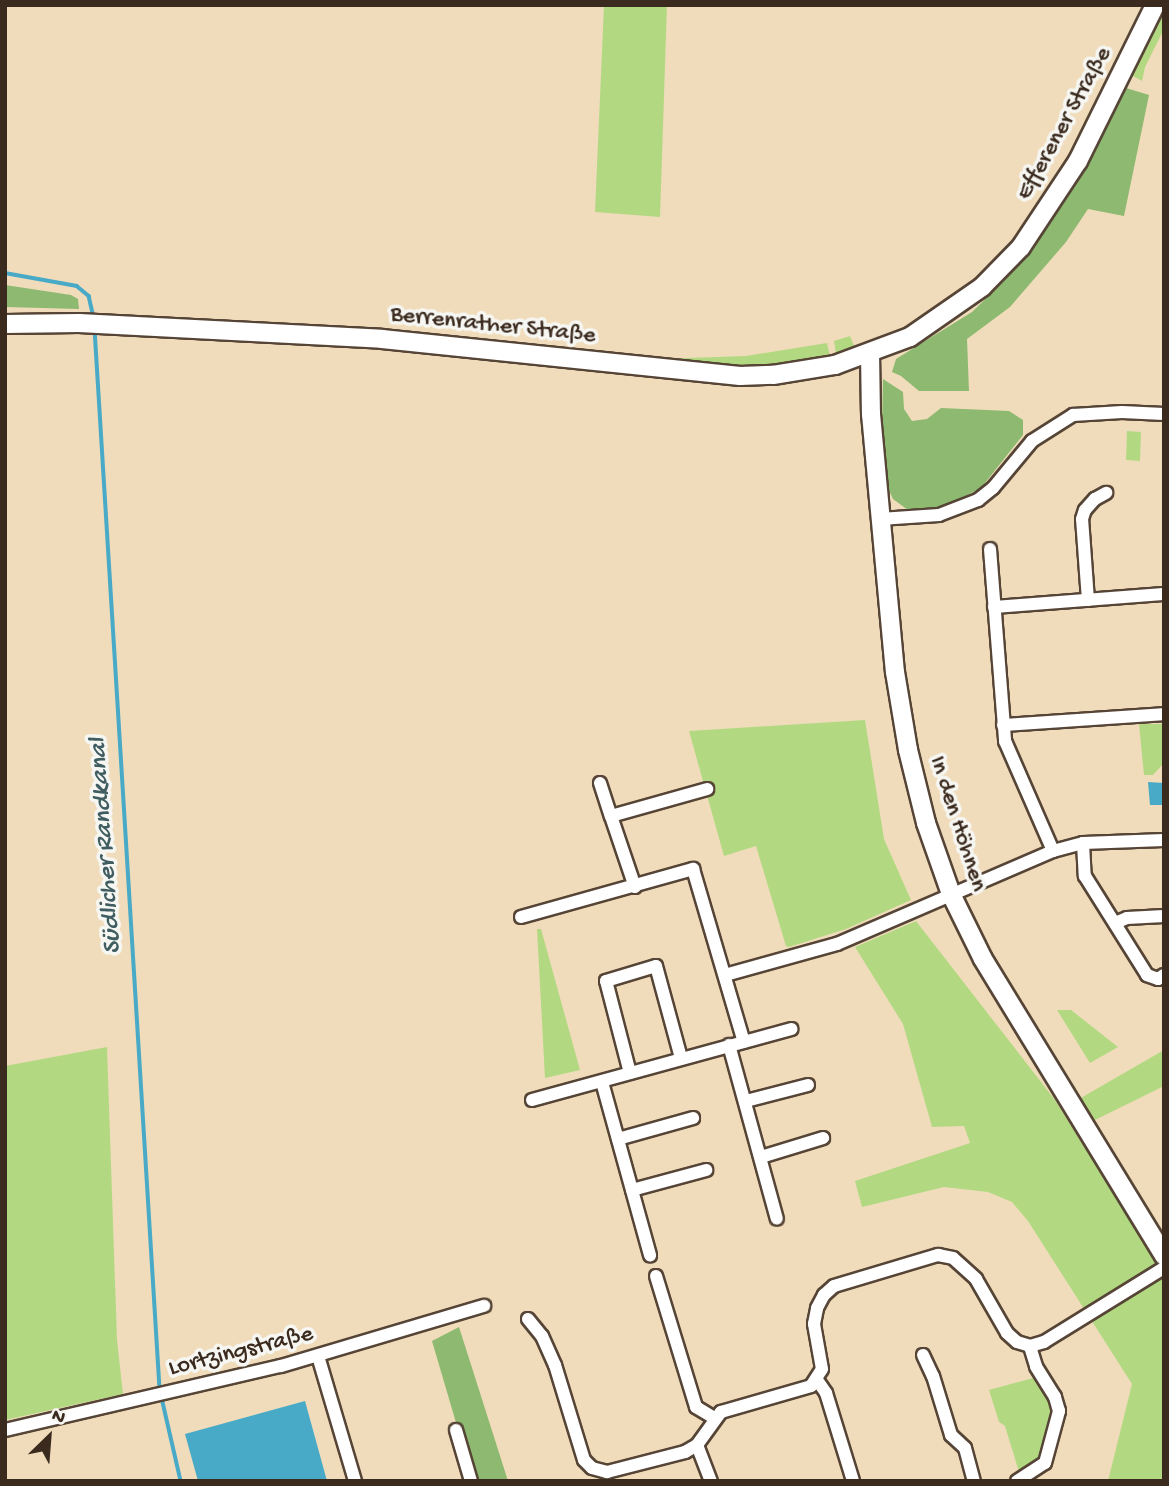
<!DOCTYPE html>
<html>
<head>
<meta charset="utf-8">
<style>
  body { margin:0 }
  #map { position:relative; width:1169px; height:1486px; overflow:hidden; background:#f0dcbb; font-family:"Gochi Hand",sans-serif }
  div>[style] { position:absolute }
  .green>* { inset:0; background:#b2d982 }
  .forest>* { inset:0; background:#8db970 }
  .water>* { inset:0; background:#48aac7 }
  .stream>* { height:3.5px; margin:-1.75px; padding:0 1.75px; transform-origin:1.75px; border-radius:1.75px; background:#48aac7 }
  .roads { filter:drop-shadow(2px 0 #564536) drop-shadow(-2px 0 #564536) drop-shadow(0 2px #564536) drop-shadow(0 -2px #564536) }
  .street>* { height:12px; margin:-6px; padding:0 6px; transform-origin:6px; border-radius:6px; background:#fff }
  .secondary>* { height:18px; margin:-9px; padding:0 9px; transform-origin:9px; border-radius:9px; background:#fff }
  span { translate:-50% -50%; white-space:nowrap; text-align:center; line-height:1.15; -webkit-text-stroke:7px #f6f6f2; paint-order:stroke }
  .street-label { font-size:24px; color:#3b2a1e }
  .water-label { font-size:26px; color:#405d62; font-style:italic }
  .frame { position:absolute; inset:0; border:7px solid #3b2a1e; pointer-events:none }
  .north { position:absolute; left:14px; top:1402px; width:70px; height:70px; -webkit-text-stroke:5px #f6f6f2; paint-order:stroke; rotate:25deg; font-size:19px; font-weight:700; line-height:28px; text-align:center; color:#3b2a1e }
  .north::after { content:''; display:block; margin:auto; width:24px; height:32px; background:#3b2a1e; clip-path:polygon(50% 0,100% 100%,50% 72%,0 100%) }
</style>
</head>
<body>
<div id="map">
  <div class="green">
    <div style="clip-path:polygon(604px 5px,667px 5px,660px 217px,595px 212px)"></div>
    <div style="clip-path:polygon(1164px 5px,1164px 29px,1145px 67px,1142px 81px,1133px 76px,1132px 68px)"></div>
    <div style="clip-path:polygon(139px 316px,376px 328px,377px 332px,139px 320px)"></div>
    <div style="clip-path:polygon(850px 336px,855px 348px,836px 354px,834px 341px)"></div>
    <div style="clip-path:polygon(468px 337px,563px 347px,562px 351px,467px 340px)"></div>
    <div style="clip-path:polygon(827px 343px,830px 356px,782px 365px,697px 367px,657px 359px,746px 356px)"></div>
    <div style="clip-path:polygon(1127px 431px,1141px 432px,1140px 461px,1126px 460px)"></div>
    <div style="clip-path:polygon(865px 720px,884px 839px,911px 900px,846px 929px,789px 947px,786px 946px,756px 846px,724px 856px,689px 731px)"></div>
    <div style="clip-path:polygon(1139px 724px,1162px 724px,1164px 763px,1153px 775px,1144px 775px)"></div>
    <div style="clip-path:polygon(916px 921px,1055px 1100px,1164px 1275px,1164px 1481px,1108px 1481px,1132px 1384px,1028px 1221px,1012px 1202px,988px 1192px,944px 1187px,862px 1207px,855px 1181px,970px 1143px,964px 1126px,932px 1127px,903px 1024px,855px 947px)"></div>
    <div style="clip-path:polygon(537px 929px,541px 929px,580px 1070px,545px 1078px)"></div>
    <div style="clip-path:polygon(1057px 1010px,1071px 1010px,1118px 1047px,1090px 1063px)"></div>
    <div style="clip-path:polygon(107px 1047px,117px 1340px,123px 1394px,5px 1420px,5px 1066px)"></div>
    <div style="clip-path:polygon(1164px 1050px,1164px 1086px,1093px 1121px,1079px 1099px)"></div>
    <div style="clip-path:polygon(1033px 1378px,1052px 1406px,1052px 1414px,1043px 1454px,1038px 1462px,1019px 1472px,1005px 1426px,999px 1422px,989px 1390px)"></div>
  </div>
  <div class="forest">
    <div style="clip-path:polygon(1126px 88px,1149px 95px,1124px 216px,1088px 209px,1066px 242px,1010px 307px,967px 339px,969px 391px,919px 391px,901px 376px,892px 372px,896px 359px,972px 312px,1004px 281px,1062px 206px)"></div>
    <div style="clip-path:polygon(5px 285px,71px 295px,78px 299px,79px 309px,5px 307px)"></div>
    <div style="clip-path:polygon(883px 379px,903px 392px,904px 409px,912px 421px,927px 419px,941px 408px,1009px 411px,1023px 420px,1023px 435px,981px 488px,946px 506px,908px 510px,893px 499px,888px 488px,882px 422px)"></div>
    <div style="clip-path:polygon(459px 1327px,508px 1481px,476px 1481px,457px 1426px,432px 1341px)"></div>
  </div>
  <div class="water">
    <div style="clip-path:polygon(1148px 782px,1164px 783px,1164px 805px,1150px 805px)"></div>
    <div style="clip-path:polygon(305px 1401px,327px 1481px,198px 1481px,185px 1434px)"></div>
  </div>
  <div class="stream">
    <div style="left:5px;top:273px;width:73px;rotate:10.2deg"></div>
    <div style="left:77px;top:286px;width:16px;rotate:40deg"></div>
    <div style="left:89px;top:296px;width:23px;rotate:77deg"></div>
    <div style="left:95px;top:329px;width:1063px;rotate:86.49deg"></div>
    <div style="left:162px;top:1398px;width:85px;rotate:77.1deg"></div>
  </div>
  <div class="roads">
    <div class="street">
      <div style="left:880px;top:519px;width:59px;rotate:-3.9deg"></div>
      <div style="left:939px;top:515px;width:42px;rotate:-21deg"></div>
      <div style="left:978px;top:500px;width:19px;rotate:-39deg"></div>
      <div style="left:993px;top:488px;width:61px;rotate:-50.3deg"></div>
      <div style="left:1032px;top:441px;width:49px;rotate:-32.4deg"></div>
      <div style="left:1073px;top:415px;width:49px;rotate:-3.5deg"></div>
      <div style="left:1122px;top:412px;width:42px;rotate:2.7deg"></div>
      <div style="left:990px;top:549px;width:193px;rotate:85.5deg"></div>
      <div style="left:1005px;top:741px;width:120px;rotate:66.4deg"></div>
      <div style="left:1088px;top:600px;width:81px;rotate:-94.2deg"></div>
      <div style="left:1082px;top:519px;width:9px;rotate:-72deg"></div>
      <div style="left:1085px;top:510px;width:15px;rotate:-48deg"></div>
      <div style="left:1095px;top:499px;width:13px;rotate:-29deg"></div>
      <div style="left:994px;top:607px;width:170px;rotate:-4.4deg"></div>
      <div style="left:1003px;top:725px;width:161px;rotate:-3.9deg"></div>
      <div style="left:600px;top:783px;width:35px;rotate:72deg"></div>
      <div style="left:1083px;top:843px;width:33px;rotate:87deg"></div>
      <div style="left:1085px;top:876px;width:117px;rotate:57.9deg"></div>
      <div style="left:1147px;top:975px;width:12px;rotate:20deg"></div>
      <div style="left:1158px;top:979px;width:7px;rotate:-34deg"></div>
      <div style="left:635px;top:887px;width:75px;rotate:-108.7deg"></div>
      <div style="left:611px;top:816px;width:100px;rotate:-15.7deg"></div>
      <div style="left:521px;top:917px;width:179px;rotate:-15.6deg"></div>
      <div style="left:693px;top:869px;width:180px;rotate:73.6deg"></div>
      <div style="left:1115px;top:923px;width:13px;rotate:-23deg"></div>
      <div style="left:1127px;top:918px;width:37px;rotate:-3deg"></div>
      <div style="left:725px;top:975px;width:116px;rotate:-15.5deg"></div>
      <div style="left:837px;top:944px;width:235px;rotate:-23.3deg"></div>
      <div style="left:1053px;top:851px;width:31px;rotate:-15deg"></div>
      <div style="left:1083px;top:843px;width:81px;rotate:-2.1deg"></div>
      <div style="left:729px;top:1045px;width:180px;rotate:74.6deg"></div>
      <div style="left:630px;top:1073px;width:95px;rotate:-104.6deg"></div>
      <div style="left:606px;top:981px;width:52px;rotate:-16.7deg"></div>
      <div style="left:656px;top:966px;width:95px;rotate:74.8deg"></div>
      <div style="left:602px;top:1082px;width:180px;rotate:74.5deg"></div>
      <div style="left:532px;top:1100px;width:269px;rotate:-15.3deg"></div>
      <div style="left:746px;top:1101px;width:64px;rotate:-14.5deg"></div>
      <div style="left:618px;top:1139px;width:78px;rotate:-15.6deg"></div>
      <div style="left:761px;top:1157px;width:65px;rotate:-17deg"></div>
      <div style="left:632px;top:1190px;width:77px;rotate:-15.1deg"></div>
      <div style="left:656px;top:1276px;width:137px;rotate:73deg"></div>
      <div style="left:696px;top:1407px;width:21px;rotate:31deg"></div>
      <div style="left:528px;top:1319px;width:22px;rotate:51deg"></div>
      <div style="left:542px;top:1336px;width:32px;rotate:66deg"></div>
      <div style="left:555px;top:1365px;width:99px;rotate:73deg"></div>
      <div style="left:584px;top:1460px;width:11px;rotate:45deg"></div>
      <div style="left:592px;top:1468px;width:16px;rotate:15deg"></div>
      <div style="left:607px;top:1472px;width:81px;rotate:-14.4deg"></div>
      <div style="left:685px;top:1452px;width:14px;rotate:-30deg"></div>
      <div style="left:697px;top:1445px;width:41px;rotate:-54deg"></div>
      <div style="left:721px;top:1412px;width:94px;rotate:-16.1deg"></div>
      <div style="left:811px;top:1386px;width:20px;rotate:-57deg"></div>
      <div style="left:822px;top:1369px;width:46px;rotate:-100.1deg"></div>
      <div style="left:814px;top:1324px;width:16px;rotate:-79deg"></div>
      <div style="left:817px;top:1308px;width:15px;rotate:-62deg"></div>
      <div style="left:824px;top:1295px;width:13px;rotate:-42deg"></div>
      <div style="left:834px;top:1286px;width:109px;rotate:-16.6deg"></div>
      <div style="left:938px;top:1255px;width:15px;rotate:11deg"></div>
      <div style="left:953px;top:1258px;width:31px;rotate:42deg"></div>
      <div style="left:976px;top:1279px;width:62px;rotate:60.1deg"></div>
      <div style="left:1007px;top:1333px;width:13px;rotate:42deg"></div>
      <div style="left:1017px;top:1342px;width:14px;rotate:17deg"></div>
      <div style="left:1030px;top:1346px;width:15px;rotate:-16deg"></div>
      <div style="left:1044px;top:1342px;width:141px;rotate:-31.7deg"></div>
      <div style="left:923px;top:1355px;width:23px;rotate:65deg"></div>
      <div style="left:933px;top:1376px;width:62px;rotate:73deg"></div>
      <div style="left:951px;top:1435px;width:19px;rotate:43deg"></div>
      <div style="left:965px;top:1448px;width:34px;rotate:75deg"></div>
      <div style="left:318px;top:1356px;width:130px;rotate:73.5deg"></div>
      <div style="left:817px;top:1380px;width:16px;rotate:55deg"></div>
      <div style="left:826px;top:1393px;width:92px;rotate:72.9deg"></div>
      <div style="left:5px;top:1430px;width:283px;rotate:-13.1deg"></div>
      <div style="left:281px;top:1366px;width:212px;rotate:-16.5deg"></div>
      <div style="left:456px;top:1430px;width:53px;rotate:73.6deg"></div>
      <div style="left:697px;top:1445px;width:39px;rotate:69deg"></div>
      <div style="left:1017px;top:1481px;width:33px;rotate:-33deg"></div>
      <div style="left:1045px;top:1463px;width:54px;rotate:-74.9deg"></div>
      <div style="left:1059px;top:1411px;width:15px;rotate:-106deg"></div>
      <div style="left:1055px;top:1397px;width:36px;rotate:-122deg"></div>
      <div style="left:1036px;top:1366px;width:21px;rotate:-107deg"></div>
    </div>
    <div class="secondary">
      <div style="left:5px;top:324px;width:74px;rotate:-0.8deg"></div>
      <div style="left:79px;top:323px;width:303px;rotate:3deg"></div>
      <div style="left:382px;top:339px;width:360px;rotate:5.9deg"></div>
      <div style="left:740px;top:376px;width:33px;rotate:-2deg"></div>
      <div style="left:773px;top:375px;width:63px;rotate:-9.2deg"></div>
      <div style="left:835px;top:365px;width:80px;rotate:-20.5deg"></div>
      <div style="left:910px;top:337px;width:88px;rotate:-34.8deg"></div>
      <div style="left:982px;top:287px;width:56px;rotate:-45.7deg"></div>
      <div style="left:1021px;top:247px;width:103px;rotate:-56.5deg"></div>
      <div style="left:1078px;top:161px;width:174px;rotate:-63.7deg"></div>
      <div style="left:870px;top:353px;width:61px;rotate:89.1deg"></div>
      <div style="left:871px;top:414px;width:259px;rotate:84.7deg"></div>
      <div style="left:895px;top:672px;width:79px;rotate:80.5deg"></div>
      <div style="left:908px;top:750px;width:75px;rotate:76.1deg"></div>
      <div style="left:926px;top:823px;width:75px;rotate:70.6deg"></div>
      <div style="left:951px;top:894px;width:72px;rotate:63.8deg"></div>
      <div style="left:983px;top:959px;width:348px;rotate:58.6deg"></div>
    </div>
  </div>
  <div class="street-label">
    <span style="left:1065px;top:124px;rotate:-61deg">Efferener Straße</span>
    <span style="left:493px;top:326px;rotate:6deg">Berrenrather Straße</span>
    <span style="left:957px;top:824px;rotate:72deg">In den Höhnen</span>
    <span style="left:241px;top:1352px;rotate:-14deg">Lortzingstraße</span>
  </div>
  <div class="water-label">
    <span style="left:107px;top:846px;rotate:-94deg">Südlicher Randkanal</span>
  </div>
  <div class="frame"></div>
  <div class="north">N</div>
</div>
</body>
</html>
